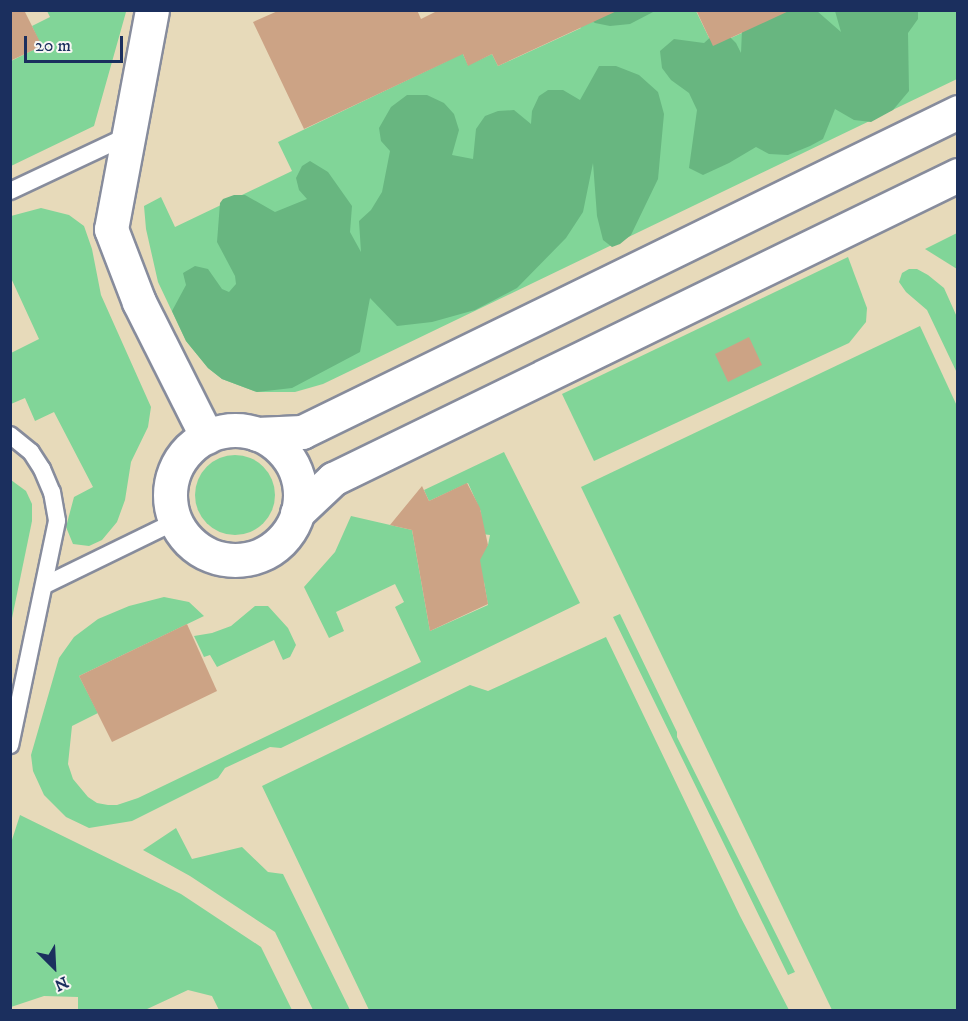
<!DOCTYPE html>
<html>
<head>
<meta charset="utf-8">
<style>
  body { margin:0 }
  #map { position:relative; width:968px; height:1021px; overflow:hidden; background:#f3ead9; font-family:"IM FELL DW Pica",serif }
  div>[style] { position:absolute }
  .built>* { inset:0; background:#e7daba }
  .green>* { inset:0; background:#81d598 }
  .round { border-radius:50% }
  .forest>* { inset:0; background:#68b680 }
  .building>* { inset:0; background:#cca385 }
  .roads { filter:drop-shadow(2px 0 #878c9c) drop-shadow(-2px 0 #878c9c) drop-shadow(0 2px #878c9c) drop-shadow(0 -2px #878c9c) }
  .service>* { height:16px; margin:-8px; padding:0 8px; transform-origin:8px; border-radius:8px; background:#fff }
  .minor>* { height:33px; margin:-16.5px; padding:0 16.5px; transform-origin:16.5px; border-radius:16.5px; background:#fff }
  .minor>.ring { margin:-16.5px; padding:0; box-sizing:content-box; background:none; border:33px solid #fff; border-radius:50% }
  span { translate:-50% -50%; white-space:nowrap; text-align:center; line-height:1.15; -webkit-text-stroke:4.5px #f6f6f2; paint-order:stroke }
  .frame { position:absolute; inset:0; border:12px solid #1b2f5e; pointer-events:none }
  .north { position:absolute; left:24px; top:937px; width:60px; height:60px; -webkit-text-stroke:4px #f6f6f2; paint-order:stroke; rotate:156deg; font-size:16px; font-weight:700; line-height:24px; text-align:center; color:#1b2f5e }
  .north::after { content:''; display:block; margin:auto; width:21px; height:27px; background:#1b2f5e; clip-path:polygon(50% 0,100% 100%,50% 72%,0 100%) }
  .scale { position:absolute; left:24px; top:36px; width:99px; height:27px; box-sizing:border-box; border:3px solid #1b2f5e; border-top:0; padding-left:8px; font-size:18px; line-height:21px; white-space:nowrap; color:#1b2f5e; -webkit-text-stroke:4px #f6f6f2; paint-order:stroke }
</style>
</head>
<body>
<div id="map">
  <div class="built">
    <div style="clip-path:polygon(11px 11px,957px 11px,957px 1010px,11px 1010px)"></div>
  </div>
  <div class="green">
    <div style="clip-path:polygon(47px 11px,126px 12px,94px 126px,11px 166px,11px 61px,41px 46px,32px 26px,50px 17px)"></div>
    <div style="clip-path:polygon(573px 11px,696px 11px,713px 46px,791px 11px,957px 11px,957px 79px,323px 384px,295px 392px,257px 392px,222px 379px,208px 368px,186px 341px,158px 282px,146px 229px,144px 206px,161px 197px,175px 227px,292px 171px,278px 142px,447px 61px,457px 41px,468px 65px,492px 54px,498px 66px,581px 28px)"></div>
    <div style="clip-path:polygon(41px 208px,69px 215px,84px 226px,92px 249px,101px 295px,151px 407px,148px 427px,131px 462px,125px 500px,117px 522px,102px 540px,89px 546px,73px 544px,66px 527px,74px 497px,93px 487px,54px 412px,35px 421px,25px 398px,11px 404px,11px 353px,39px 339px,11px 278px,11px 216px)"></div>
    <div style="clip-path:polygon(957px 233px,957px 269px,925px 249px)"></div>
    <div style="clip-path:polygon(848px 257px,867px 308px,866px 322px,849px 343px,594px 461px,562px 394px)"></div>
    <div style="clip-path:polygon(909px 269px,917px 269px,928px 275px,944px 288px,957px 317px,957px 373px,927px 310px,906px 292px,899px 282px,902px 273px)"></div>
    <div style="clip-path:polygon(920px 326px,957px 406px,957px 1010px,832px 1010px,581px 487px)"></div>
    <div style="clip-path:polygon(504px 452px,580px 603px,281px 748px,270px 747px,225px 768px,218px 778px,132px 821px,89px 828px,66px 817px,44px 795px,33px 771px,31px 755px,59px 658px,74px 637px,98px 619px,129px 606px,164px 597px,189px 602px,204px 616px,79px 676px,98px 713px,72px 726px,68px 764px,73px 779px,88px 797px,97px 803px,108px 805px,117px 805px,138px 798px,421px 662px,395px 607px,404px 602px,395px 584px,336px 612px,344px 631px,329px 638px,304px 587px,335px 552px,351px 516px,412px 530px,430px 631px,488px 605px,484px 582px,467px 568px,488px 545px,490px 535px,482px 534px,481px 512px,468px 483px,429px 501px,424px 490px)"></div>
    <div class="round" style="left:195px;top:455px;width:80px;height:80px"></div>
    <div style="clip-path:polygon(11px 480px,26px 491px,32px 504px,32px 521px,11px 623px)"></div>
    <div style="clip-path:polygon(255px 606px,268px 606px,288px 628px,296px 645px,290px 657px,283px 660px,274px 640px,217px 667px,210px 655px,204px 657px,194px 636px,212px 633px,231px 626px)"></div>
    <div style="clip-path:polygon(620px 614px,677px 732px,677px 737px,795px 972px,788px 975px,613px 617px)"></div>
    <div style="clip-path:polygon(606px 637px,740px 916px,789px 1010px,369px 1010px,262px 786px,470px 685px,488px 691px)"></div>
    <div style="clip-path:polygon(20px 815px,181px 894px,261px 947px,292px 1010px,219px 1010px,212px 996px,188px 990px,145px 1010px,78px 1010px,78px 997px,44px 996px,11px 1007px,10px 846px)"></div>
    <div style="clip-path:polygon(176px 828px,192px 859px,242px 847px,268px 872px,283px 874px,350px 1010px,313px 1010px,275px 932px,190px 876px,143px 850px)"></div>
  </div>
  <div class="forest">
    <div style="clip-path:polygon(577px 11px,655px 11px,630px 24px,610px 26px,595px 23px)"></div>
    <div style="clip-path:polygon(761px 11px,817px 11px,841px 32px,835px 11px,918px 11px,918px 19px,908px 33px,909px 91px,893px 110px,871px 122px,854px 120px,835px 109px,823px 139px,810px 146px,788px 155px,769px 154px,756px 147px,729px 163px,703px 175px,689px 168px,697px 110px,689px 93px,671px 80px,662px 68px,660px 51px,674px 39px,704px 43px,714px 34px,730px 37px,736px 43px,741px 53px,742px 30px)"></div>
    <div style="clip-path:polygon(599px 66px,616px 66px,639px 75px,658px 92px,664px 114px,658px 179px,631px 235px,620px 244px,612px 247px,603px 240px,597px 216px,593px 163px,583px 212px,566px 238px,517px 288px,475px 310px,432px 322px,397px 326px,370px 298px,360px 352px,292px 388px,257px 392px,222px 379px,208px 368px,186px 341px,172px 311px,186px 285px,183px 273px,195px 266px,208px 269px,222px 289px,229px 292px,236px 284px,235px 276px,217px 242px,220px 203px,223px 199px,234px 195px,245px 195px,275px 212px,307px 199px,299px 190px,296px 178px,302px 166px,310px 161px,328px 172px,352px 206px,350px 232px,361px 252px,359px 221px,371px 210px,382px 192px,390px 151px,381px 141px,379px 128px,391px 107px,407px 95px,427px 95px,444px 103px,454px 114px,459px 130px,452px 155px,473px 159px,476px 129px,485px 116px,498px 111px,514px 110px,531px 124px,532px 111px,539px 96px,548px 90px,563px 90px,580px 100px)"></div>
  </div>
  <div class="building">
    <div style="clip-path:polygon(10px 10px,24px 10px,42px 46px,10px 61px)"></div>
    <div style="clip-path:polygon(280px 10px,417px 10px,421px 19px,439px 10px,619px 10px,498px 66px,492px 54px,468px 66px,463px 54px,304px 129px,253px 22px)"></div>
    <div style="clip-path:polygon(696px 10px,791px 10px,713px 46px)"></div>
    <div style="clip-path:polygon(749px 337px,762px 365px,728px 382px,715px 354px)"></div>
    <div style="clip-path:polygon(467px 483px,480px 508px,488px 545px,480px 560px,488px 604px,430px 631px,412px 530px,390px 525px,422px 486px,429px 501px)"></div>
    <div style="clip-path:polygon(187px 624px,217px 691px,112px 742px,79px 676px)"></div>
  </div>
  <div class="roads">
    <div class="service">
      <div style="left:10px;top:191px;width:132px;rotate:-25.2deg"></div>
      <div style="left:10px;top:435px;width:27px;rotate:39deg"></div>
      <div style="left:31px;top:452px;width:20px;rotate:57deg"></div>
      <div style="left:42px;top:469px;width:25px;rotate:67deg"></div>
      <div style="left:52px;top:492px;width:29px;rotate:80deg"></div>
      <div style="left:57px;top:521px;width:229px;rotate:101.8deg"></div>
      <div style="left:45px;top:585px;width:146px;rotate:-26deg"></div>
    </div>
    <div class="minor">
      <div style="left:152px;top:10px;width:223px;rotate:100.6deg"></div>
      <div style="left:111px;top:229px;width:78px;rotate:69deg"></div>
      <div style="left:139px;top:302px;width:151px;rotate:63.3deg"></div>
      <div class="ring" style="left:170px;top:430px;width:97px;height:97px"></div>
      <div style="left:257px;top:434px;width:45px;rotate:-2.5deg"></div>
      <div style="left:302px;top:432px;width:730px;rotate:-26deg"></div>
      <div style="left:297px;top:513px;width:50px;rotate:-43.4deg"></div>
      <div style="left:333px;top:479px;width:695px;rotate:-25.94deg"></div>
    </div>
  </div>
  <div class="frame"></div>
  <div class="north">N</div>
  <div class="scale">20 m</div>
</div>
</body>
</html>
